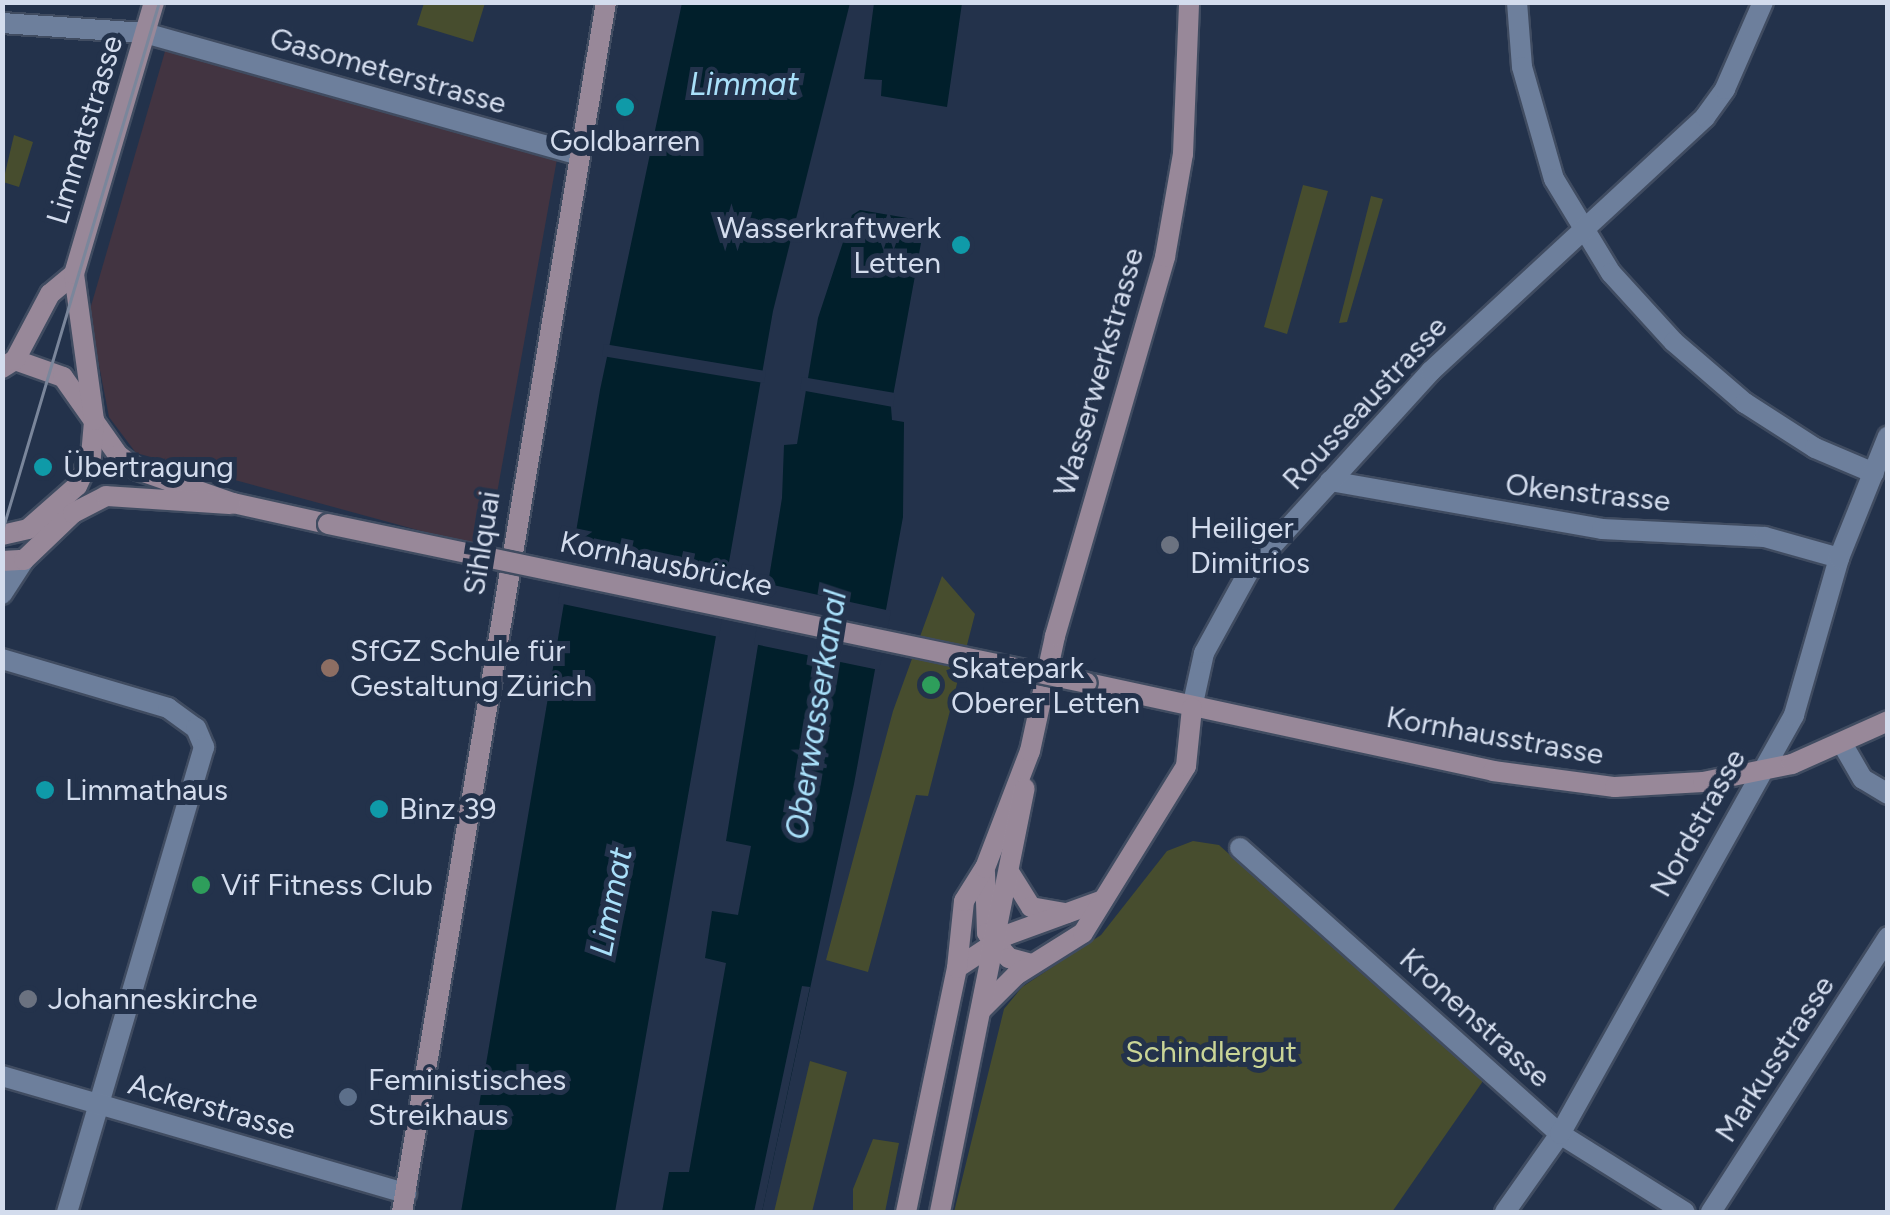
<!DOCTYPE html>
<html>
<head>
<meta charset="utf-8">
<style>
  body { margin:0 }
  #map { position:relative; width:1890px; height:1215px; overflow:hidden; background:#23324b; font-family:Figtree,sans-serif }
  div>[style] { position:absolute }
  .commercial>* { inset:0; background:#423441 }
  .green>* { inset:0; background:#474d2e }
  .water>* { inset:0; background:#011f2b }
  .pier>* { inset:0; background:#23324b }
  .roads { filter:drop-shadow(2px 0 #404c61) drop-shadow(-2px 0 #404c61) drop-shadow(0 2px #404c61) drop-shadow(0 -2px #404c61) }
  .street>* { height:20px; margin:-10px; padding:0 10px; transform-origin:10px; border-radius:10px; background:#6d7f9c }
  .secondary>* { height:20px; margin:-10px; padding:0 10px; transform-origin:10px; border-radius:10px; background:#988899 }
  .tram>* { height:2.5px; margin:-1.25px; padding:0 1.25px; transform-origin:1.25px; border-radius:1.25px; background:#7a869b }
  .bridges { filter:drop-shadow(2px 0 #404c61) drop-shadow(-2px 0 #404c61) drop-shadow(0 2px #404c61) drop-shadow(0 -2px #404c61) }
  .secondary-bridge>* { height:20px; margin:-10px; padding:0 10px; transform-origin:10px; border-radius:10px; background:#988899 }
  .dots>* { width:28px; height:28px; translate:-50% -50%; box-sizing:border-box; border:5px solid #23324b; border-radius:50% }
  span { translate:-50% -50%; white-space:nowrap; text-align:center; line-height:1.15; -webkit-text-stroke:10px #23324b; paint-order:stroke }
  .street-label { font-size:30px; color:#d3dced }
  .poi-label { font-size:30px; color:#d3dced }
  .right { translate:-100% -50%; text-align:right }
  .left { translate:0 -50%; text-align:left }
  .park-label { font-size:30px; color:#cad596 }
  .water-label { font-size:32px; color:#a9e0fa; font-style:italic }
  .frame { position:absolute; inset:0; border:5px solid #d3dced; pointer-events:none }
</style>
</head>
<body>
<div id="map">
  <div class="commercial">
    <div style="clip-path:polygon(166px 48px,557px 159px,487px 549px,136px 453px,109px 417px,89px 313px)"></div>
  </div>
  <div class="green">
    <div style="clip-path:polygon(424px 3px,485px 3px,473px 42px,417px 25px)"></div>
    <div style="clip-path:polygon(14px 135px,33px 142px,19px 187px,3px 182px)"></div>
    <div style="clip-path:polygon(1303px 185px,1328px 191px,1287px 334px,1264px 327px)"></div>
    <div style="clip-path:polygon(1371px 196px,1383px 199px,1347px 322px,1339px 323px)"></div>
    <div style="clip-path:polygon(942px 576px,975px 614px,928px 796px,916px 795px,868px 972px,826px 960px,893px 711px)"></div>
    <div style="clip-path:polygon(1193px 841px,1219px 845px,1483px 1081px,1392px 1212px,954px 1212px,1004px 1009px,1022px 987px,1101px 935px,1167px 851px)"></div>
    <div style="clip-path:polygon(810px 1061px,847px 1072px,812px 1212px,774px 1212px)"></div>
    <div style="clip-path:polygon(873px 1139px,899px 1143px,885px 1212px,853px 1212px,853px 1189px)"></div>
  </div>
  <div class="water">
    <div style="clip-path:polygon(682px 3px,850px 3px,773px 311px,615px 1212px,461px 1212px,600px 390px)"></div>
    <div style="clip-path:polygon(874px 3px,962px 3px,947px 107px,881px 96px,882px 80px,864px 79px)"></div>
    <div style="clip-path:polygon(860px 210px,925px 221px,891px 407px,892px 420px,904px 422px,903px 517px,854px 784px,762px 1212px,662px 1212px,669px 1172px,689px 1172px,726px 963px,705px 958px,712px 911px,738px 915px,751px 846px,726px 841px,782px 498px,784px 445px,797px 444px,818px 318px,852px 215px)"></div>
  </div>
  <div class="pier">
    <div style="clip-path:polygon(604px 344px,766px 371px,764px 383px,602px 356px)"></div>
    <div style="clip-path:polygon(802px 377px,895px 393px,893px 407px,800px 390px)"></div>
    <div style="clip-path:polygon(569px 542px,729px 576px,719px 637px,558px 603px)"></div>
    <div style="clip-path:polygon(764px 583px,891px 611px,879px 670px,754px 644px)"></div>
    <div style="clip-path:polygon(802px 986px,810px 987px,762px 1212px,754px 1212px)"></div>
  </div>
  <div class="roads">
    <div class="street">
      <div style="left:1517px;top:2px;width:65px;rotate:85.6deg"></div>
      <div style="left:1522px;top:67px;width:116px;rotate:74.1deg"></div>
      <div style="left:1554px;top:179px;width:110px;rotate:58.8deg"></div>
      <div style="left:1611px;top:273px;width:93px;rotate:47.6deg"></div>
      <div style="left:1674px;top:342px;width:94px;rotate:40.7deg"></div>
      <div style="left:1745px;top:403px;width:83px;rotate:32.7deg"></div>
      <div style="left:1815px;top:448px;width:64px;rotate:23deg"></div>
      <div style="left:2px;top:23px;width:143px;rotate:4deg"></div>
      <div style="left:145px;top:33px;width:451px;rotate:15.7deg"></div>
      <div style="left:1330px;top:481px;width:276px;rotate:10deg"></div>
      <div style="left:1602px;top:529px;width:163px;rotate:2.8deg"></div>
      <div style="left:1765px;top:537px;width:77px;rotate:15.8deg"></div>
      <div style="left:2px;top:594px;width:40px;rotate:-57.1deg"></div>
      <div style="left:2px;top:659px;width:173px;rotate:16.4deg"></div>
      <div style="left:168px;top:708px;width:34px;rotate:36deg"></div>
      <div style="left:196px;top:728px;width:21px;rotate:67deg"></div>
      <div style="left:204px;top:747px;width:485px;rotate:106.4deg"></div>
      <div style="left:1192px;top:708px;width:56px;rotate:-77.7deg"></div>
      <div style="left:1204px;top:653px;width:94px;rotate:-61.2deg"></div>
      <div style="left:1249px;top:571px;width:270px;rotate:-47.7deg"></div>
      <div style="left:1431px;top:371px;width:374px;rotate:-42.8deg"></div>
      <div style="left:1705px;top:117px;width:34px;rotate:-54deg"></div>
      <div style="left:1725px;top:89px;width:95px;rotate:-66.4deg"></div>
      <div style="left:1843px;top:745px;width:39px;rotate:60deg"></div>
      <div style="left:1863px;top:779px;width:29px;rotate:31deg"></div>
      <div style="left:1240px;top:848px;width:429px;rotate:41.8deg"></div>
      <div style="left:1560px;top:1134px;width:147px;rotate:32deg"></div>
      <div style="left:2px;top:1076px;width:421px;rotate:16.2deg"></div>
      <div style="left:1505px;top:1212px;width:95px;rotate:-54.8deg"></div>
      <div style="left:1560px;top:1134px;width:480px;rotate:-60.8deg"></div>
      <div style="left:1794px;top:715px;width:163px;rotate:-74deg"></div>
      <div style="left:1839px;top:558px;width:131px;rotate:-68.1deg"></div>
      <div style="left:1711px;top:1212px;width:327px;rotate:-57.2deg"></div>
    </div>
    <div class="secondary">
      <div style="left:15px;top:360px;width:51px;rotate:19.5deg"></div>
      <div style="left:63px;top:377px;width:95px;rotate:54.8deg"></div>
      <div style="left:118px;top:455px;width:25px;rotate:37deg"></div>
      <div style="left:138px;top:470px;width:101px;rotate:19.2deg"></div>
      <div style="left:233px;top:503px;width:97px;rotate:12.5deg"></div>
      <div style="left:2px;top:368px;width:15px;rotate:-32deg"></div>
      <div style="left:15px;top:360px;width:75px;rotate:-62.1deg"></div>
      <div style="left:50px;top:294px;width:31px;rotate:-40deg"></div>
      <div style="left:2px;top:535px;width:27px;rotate:-13deg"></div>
      <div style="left:28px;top:529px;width:65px;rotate:-41.3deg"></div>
      <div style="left:77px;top:486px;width:33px;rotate:-65deg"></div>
      <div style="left:91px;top:456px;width:36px;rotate:-85deg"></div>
      <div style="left:94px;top:420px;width:147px;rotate:-97.8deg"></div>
      <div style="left:74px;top:274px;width:284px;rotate:-73.6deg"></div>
      <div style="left:2px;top:561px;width:22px;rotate:-3deg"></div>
      <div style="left:24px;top:560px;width:68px;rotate:-43.8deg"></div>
      <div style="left:73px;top:513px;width:37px;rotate:-27deg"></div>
      <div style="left:106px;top:496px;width:125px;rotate:3.7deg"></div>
      <div style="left:1087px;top:683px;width:415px;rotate:12.2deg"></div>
      <div style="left:1493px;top:771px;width:123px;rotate:7.5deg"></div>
      <div style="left:1615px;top:787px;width:88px;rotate:-3.3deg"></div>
      <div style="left:1703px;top:782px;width:91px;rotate:-11.4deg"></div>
      <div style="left:1792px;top:764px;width:105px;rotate:-24.1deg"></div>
      <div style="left:985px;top:872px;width:61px;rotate:88.1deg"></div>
      <div style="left:987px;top:933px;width:33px;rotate:49deg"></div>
      <div style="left:1009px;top:958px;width:23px;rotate:15deg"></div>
      <div style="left:1011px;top:875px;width:38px;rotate:58deg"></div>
      <div style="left:1031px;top:907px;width:36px;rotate:10deg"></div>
      <div style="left:957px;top:968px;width:60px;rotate:-33.4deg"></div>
      <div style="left:1007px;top:935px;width:102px;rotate:-20deg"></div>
      <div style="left:982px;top:1009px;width:48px;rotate:-45deg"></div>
      <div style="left:1016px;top:975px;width:79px;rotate:-32.1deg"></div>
      <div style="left:1083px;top:933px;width:196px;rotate:-58.3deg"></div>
      <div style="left:1186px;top:766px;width:58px;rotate:-84.1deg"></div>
      <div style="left:402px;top:1212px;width:1227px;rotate:-80.43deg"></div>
      <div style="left:906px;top:1212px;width:249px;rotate:-78.2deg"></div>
      <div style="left:957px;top:968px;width:67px;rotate:-84deg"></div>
      <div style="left:964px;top:901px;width:39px;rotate:-58deg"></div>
      <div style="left:985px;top:868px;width:125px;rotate:-69deg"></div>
      <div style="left:1030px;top:751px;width:118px;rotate:-77.7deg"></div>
      <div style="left:1055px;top:636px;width:395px;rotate:-73.8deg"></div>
      <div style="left:1165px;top:257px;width:105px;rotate:-80.1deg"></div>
      <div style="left:1183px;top:154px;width:152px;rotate:-87.7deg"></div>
      <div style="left:940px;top:1212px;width:432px;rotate:-78.7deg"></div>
    </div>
  </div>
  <div class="tram">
    <div style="left:2px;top:531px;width:552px;rotate:-73.47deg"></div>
  </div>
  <div class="bridges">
    <div class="secondary-bridge">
      <div style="left:328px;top:524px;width:775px;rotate:11.83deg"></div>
    </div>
  </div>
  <div class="dots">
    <div style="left:625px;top:107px;background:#0f9aa8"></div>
    <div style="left:961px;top:245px;background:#0f9aa8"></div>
    <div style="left:43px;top:467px;background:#0f9aa8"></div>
    <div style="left:1170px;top:545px;background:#6b7280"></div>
    <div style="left:330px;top:668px;background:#8d6e63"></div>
    <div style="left:931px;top:685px;background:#2e9e5b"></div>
    <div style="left:45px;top:790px;background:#0f9aa8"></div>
    <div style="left:379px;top:809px;background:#0f9aa8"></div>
    <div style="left:201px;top:885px;background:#2e9e5b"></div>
    <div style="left:28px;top:999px;background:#6b7280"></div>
    <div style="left:348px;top:1097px;background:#5c6f8a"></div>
  </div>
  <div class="street-label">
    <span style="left:388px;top:71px;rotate:16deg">Gasometerstrasse</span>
    <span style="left:85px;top:130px;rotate:-73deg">Limmatstrasse</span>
    <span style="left:1099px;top:372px;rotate:-74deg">Wasserwerkstrasse</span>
    <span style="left:1365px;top:403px;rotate:-47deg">Rousseaustrasse</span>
    <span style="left:1588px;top:493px;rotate:6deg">Okenstrasse</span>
    <span style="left:482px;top:543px;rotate:-81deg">Sihlquai</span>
    <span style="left:666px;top:564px;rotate:12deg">Kornhausbrücke</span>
    <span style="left:1495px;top:736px;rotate:10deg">Kornhausstrasse</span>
    <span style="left:1698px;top:823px;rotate:-61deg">Nordstrasse</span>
    <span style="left:1475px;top:1018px;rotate:42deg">Kronenstrasse</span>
    <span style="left:1775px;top:1059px;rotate:-57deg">Markusstrasse</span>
    <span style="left:212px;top:1107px;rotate:16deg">Ackerstrasse</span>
  </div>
  <div class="poi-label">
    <span style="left:625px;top:141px">Goldbarren</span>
    <span class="right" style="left:941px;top:245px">Wasserkraftwerk<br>Letten</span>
    <span class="left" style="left:63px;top:467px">Übertragung</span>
    <span class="left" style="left:1190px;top:545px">Heiliger<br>Dimitrios</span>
    <span class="left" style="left:350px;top:668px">SfGZ Schule für<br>Gestaltung Zürich</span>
    <span class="left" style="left:951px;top:685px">Skatepark<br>Oberer Letten</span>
    <span class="left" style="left:65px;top:790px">Limmathaus</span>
    <span class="left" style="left:399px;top:809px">Binz 39</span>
    <span class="left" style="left:221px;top:885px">Vif Fitness Club</span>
    <span class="left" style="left:48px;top:999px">Johanneskirche</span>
    <span class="left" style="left:368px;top:1097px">Feministisches<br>Streikhaus</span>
  </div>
  <div class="park-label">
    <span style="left:1211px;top:1052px">Schindlergut</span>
  </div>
  <div class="water-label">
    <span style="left:744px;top:84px">Limmat</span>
    <span style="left:816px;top:715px;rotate:-81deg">Oberwasserkanal</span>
    <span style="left:611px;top:902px;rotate:-79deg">Limmat</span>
  </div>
  <div class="frame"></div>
</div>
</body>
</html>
